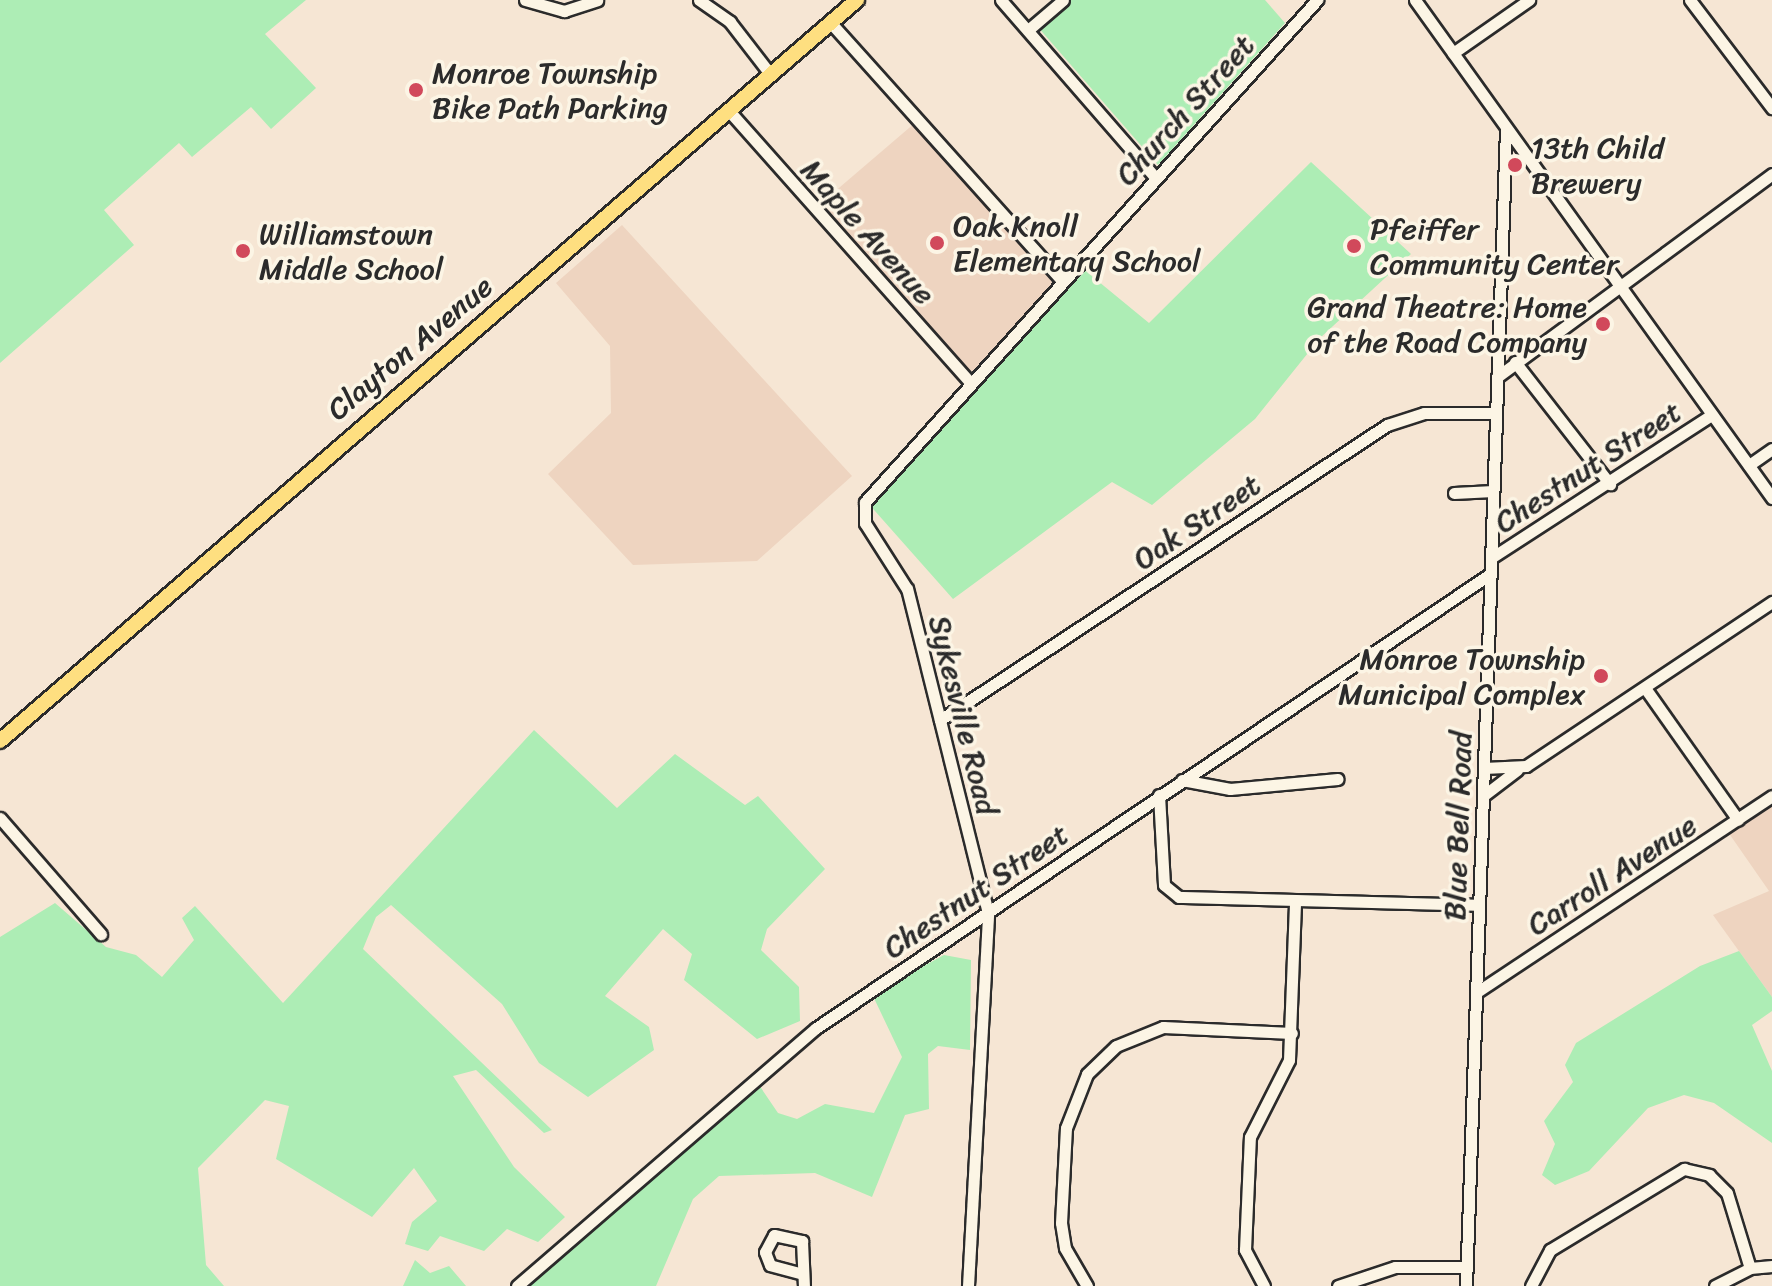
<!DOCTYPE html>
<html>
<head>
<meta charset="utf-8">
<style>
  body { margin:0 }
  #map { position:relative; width:1772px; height:1286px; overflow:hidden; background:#f6e6d4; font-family:Sriracha,sans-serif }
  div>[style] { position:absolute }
  .built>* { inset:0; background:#eed4c0 }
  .green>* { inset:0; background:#adedb5 }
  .roads { filter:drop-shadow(2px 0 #2b2b2b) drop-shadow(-2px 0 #2b2b2b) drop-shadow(0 2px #2b2b2b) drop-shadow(0 -2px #2b2b2b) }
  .minor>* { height:11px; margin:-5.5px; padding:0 5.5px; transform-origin:5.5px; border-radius:5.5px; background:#fcf5e5 }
  .major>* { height:14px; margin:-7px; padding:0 7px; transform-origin:7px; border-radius:7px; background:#fedf80 }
  .dots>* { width:22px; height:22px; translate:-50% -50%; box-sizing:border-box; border:4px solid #fcf5e5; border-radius:50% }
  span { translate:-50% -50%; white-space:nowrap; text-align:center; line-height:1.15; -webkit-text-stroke:7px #fcf5e5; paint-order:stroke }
  .poi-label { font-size:30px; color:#2b2b2b }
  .left { translate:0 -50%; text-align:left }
  .right { translate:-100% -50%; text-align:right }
  .street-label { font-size:30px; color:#2b2b2b }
</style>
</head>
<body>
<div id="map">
  <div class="built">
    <div style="clip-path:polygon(916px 122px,1055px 281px,969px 377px,819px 205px)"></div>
    <div style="clip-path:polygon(622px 225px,852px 476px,757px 561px,633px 565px,548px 474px,611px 413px,610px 346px,556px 283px)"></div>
    <div style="clip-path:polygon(1772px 801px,1772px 997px,1713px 915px,1769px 891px,1728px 832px)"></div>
  </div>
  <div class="green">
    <div style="clip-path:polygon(0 0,306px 0,265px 34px,316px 88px,271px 129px,251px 107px,192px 157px,179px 143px,104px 210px,134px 245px,0 363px)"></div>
    <div style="clip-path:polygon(1067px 0,1265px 0,1285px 23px,1158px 165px,1037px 26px)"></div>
    <div style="clip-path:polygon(1311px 162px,1411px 254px,1320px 338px,1255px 419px,1152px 505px,1112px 482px,953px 599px,867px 502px,1076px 263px,1149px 323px)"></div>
    <div style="clip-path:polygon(534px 730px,617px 808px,675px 754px,745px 805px,758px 796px,825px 869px,767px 929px,761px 950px,799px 987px,800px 1021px,757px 1039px,684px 980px,692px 954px,663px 929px,605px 996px,649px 1027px,654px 1050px,588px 1097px,539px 1063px,502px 1004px,391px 905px,376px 917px,363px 949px,552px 1130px,544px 1133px,476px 1070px,453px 1076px,514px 1167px,565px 1217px,538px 1242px,507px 1229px,484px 1251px,440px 1236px,428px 1251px,405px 1244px,412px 1222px,437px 1201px,414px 1168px,372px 1217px,276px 1159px,289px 1106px,265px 1100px,198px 1168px,206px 1265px,224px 1286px,0 1286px,0 937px,55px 903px,106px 947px,136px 955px,162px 977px,194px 940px,182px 918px,195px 906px,283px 1003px)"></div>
    <div style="clip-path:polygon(1739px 951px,1772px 997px,1772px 1011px,1752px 1025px,1772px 1071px,1772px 1143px,1714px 1103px,1684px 1095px,1648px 1108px,1589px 1171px,1555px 1185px,1542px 1175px,1555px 1144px,1544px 1121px,1573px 1082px,1565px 1065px,1576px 1043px,1700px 966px)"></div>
    <div style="clip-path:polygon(944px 955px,971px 960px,970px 1050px,938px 1046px,928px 1054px,929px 1109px,905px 1115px,872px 1197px,815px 1173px,719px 1176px,693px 1199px,656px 1286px,523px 1286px,757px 1082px,778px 1113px,797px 1119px,825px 1104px,874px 1113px,902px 1057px,872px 994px)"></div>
    <div style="clip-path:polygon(415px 1260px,430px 1273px,449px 1266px,466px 1286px,403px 1286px)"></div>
  </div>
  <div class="roads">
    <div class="minor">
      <div style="left:525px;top:0;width:41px;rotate:15.8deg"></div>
      <div style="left:564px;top:11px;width:35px;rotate:-18deg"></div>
      <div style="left:699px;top:0;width:38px;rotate:35deg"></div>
      <div style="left:730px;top:22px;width:67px;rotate:52.3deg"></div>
      <div style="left:1001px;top:0;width:236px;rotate:49deg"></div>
      <div style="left:1415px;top:0;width:613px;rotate:54.36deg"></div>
      <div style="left:1690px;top:0;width:136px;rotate:52.8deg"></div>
      <div style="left:830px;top:22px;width:348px;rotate:48.1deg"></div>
      <div style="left:1028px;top:30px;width:46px;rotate:-40.6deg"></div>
      <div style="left:1453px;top:53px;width:93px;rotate:-34.9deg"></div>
      <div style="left:730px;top:112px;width:363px;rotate:48.4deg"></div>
      <div style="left:1515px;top:362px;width:155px;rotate:52.1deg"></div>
      <div style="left:1497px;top:377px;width:342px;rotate:-36.4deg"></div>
      <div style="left:1749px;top:465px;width:28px;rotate:-35deg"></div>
      <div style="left:1454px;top:493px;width:39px;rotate:-3deg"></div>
      <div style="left:1491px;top:558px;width:262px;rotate:-33deg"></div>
      <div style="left:1645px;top:688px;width:161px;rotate:54.8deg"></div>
      <div style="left:940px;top:720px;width:536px;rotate:-33.42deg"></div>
      <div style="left:1387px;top:425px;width:39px;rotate:-18deg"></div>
      <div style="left:1424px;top:413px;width:72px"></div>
      <div style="left:1484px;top:768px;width:42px;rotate:-2.7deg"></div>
      <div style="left:1526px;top:766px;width:296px;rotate:-33.7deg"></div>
      <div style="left:1182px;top:780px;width:49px;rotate:10.6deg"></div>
      <div style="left:1230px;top:789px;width:108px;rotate:-5.3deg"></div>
      <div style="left:1159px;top:795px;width:90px;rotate:86.8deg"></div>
      <div style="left:1164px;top:885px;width:19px;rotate:39deg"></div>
      <div style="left:1179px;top:897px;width:300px;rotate:1.5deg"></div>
      <div style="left:1483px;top:796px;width:43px;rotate:-37.4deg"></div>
      <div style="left:0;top:818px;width:154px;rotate:49deg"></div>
      <div style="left:1477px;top:992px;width:354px;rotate:-33.6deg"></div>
      <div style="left:803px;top:1274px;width:34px;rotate:-165deg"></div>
      <div style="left:770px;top:1265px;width:14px;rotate:-111deg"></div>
      <div style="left:765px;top:1252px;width:19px;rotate:-62deg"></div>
      <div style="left:774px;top:1235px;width:29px;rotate:12deg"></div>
      <div style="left:802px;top:1241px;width:45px;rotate:87.5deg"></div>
      <div style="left:517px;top:1286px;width:395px;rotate:-40.8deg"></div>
      <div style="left:816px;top:1028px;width:813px;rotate:-33.96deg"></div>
      <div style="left:968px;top:1286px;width:374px;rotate:-86.9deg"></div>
      <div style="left:988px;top:913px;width:334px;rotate:-104deg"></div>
      <div style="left:907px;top:589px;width:78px;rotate:-122.5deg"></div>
      <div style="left:865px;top:523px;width:21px;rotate:-90deg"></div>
      <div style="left:865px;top:502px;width:676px;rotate:-48deg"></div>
      <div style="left:1087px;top:1286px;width:44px;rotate:-120.1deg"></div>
      <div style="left:1065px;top:1248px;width:25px;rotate:-99deg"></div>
      <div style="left:1061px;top:1223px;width:95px;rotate:-87deg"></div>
      <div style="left:1066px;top:1128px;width:58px;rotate:-68.7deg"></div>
      <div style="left:1087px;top:1074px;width:40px;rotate:-44deg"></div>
      <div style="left:1116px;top:1046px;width:51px;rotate:-22deg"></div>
      <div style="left:1163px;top:1027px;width:129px;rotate:2.7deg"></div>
      <div style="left:1264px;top:1286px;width:41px;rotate:-117.8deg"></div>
      <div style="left:1245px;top:1250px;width:113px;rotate:-87.5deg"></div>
      <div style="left:1250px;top:1137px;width:86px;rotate:-63.1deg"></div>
      <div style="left:1289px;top:1060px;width:158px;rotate:-87.8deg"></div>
      <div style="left:1338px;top:1286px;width:60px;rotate:-18.4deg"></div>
      <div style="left:1395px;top:1267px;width:72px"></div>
      <div style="left:1466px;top:1286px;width:1158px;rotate:-88.02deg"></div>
      <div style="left:1531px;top:1286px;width:41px;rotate:-62.2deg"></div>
      <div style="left:1550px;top:1250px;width:157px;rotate:-31.2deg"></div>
      <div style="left:1684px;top:1169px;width:26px;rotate:13deg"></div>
      <div style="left:1709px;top:1175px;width:25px;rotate:45deg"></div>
      <div style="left:1727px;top:1193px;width:78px;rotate:73deg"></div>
      <div style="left:1715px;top:1286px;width:39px;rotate:-27deg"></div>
      <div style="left:1750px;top:1268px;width:22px;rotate:-5deg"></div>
    </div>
    <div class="major">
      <div style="left:0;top:741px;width:1133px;rotate:-40.85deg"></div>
    </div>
  </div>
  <div class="dots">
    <div style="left:416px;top:90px;background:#d1495b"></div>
    <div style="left:1515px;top:165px;background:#d1495b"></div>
    <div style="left:937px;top:243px;background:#d1495b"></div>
    <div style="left:1354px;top:246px;background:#d1495b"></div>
    <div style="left:243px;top:251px;background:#d1495b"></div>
    <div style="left:1603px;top:324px;background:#d1495b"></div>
    <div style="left:1601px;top:676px;background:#d1495b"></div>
  </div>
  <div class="poi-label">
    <span class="left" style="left:432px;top:90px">Monroe Township<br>Bike Path Parking</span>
    <span class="left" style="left:1531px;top:165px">13th Child<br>Brewery</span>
    <span class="left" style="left:953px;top:243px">Oak Knoll<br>Elementary School</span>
    <span class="left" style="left:1370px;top:246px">Pfeiffer<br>Community Center</span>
    <span class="left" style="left:259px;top:251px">Williamstown<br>Middle School</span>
    <span class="right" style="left:1587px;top:324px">Grand Theatre: Home<br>of the Road Company</span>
    <span class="right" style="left:1585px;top:676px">Monroe Township<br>Municipal Complex</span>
  </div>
  <div class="street-label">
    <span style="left:1185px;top:110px;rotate:-48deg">Church Street</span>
    <span style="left:868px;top:232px;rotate:48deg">Maple Avenue</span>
    <span style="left:410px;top:348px;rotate:-40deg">Clayton Avenue</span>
    <span style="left:1588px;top:467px;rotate:-33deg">Chestnut Street</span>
    <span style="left:1197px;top:522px;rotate:-34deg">Oak Street</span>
    <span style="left:963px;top:715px;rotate:76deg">Sykesville Road</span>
    <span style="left:1458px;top:826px;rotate:-88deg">Blue Bell Road</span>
    <span style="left:1612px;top:875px;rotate:-33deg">Carroll Avenue</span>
    <span style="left:976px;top:891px;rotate:-34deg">Chestnut Street</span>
  </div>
</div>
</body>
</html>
